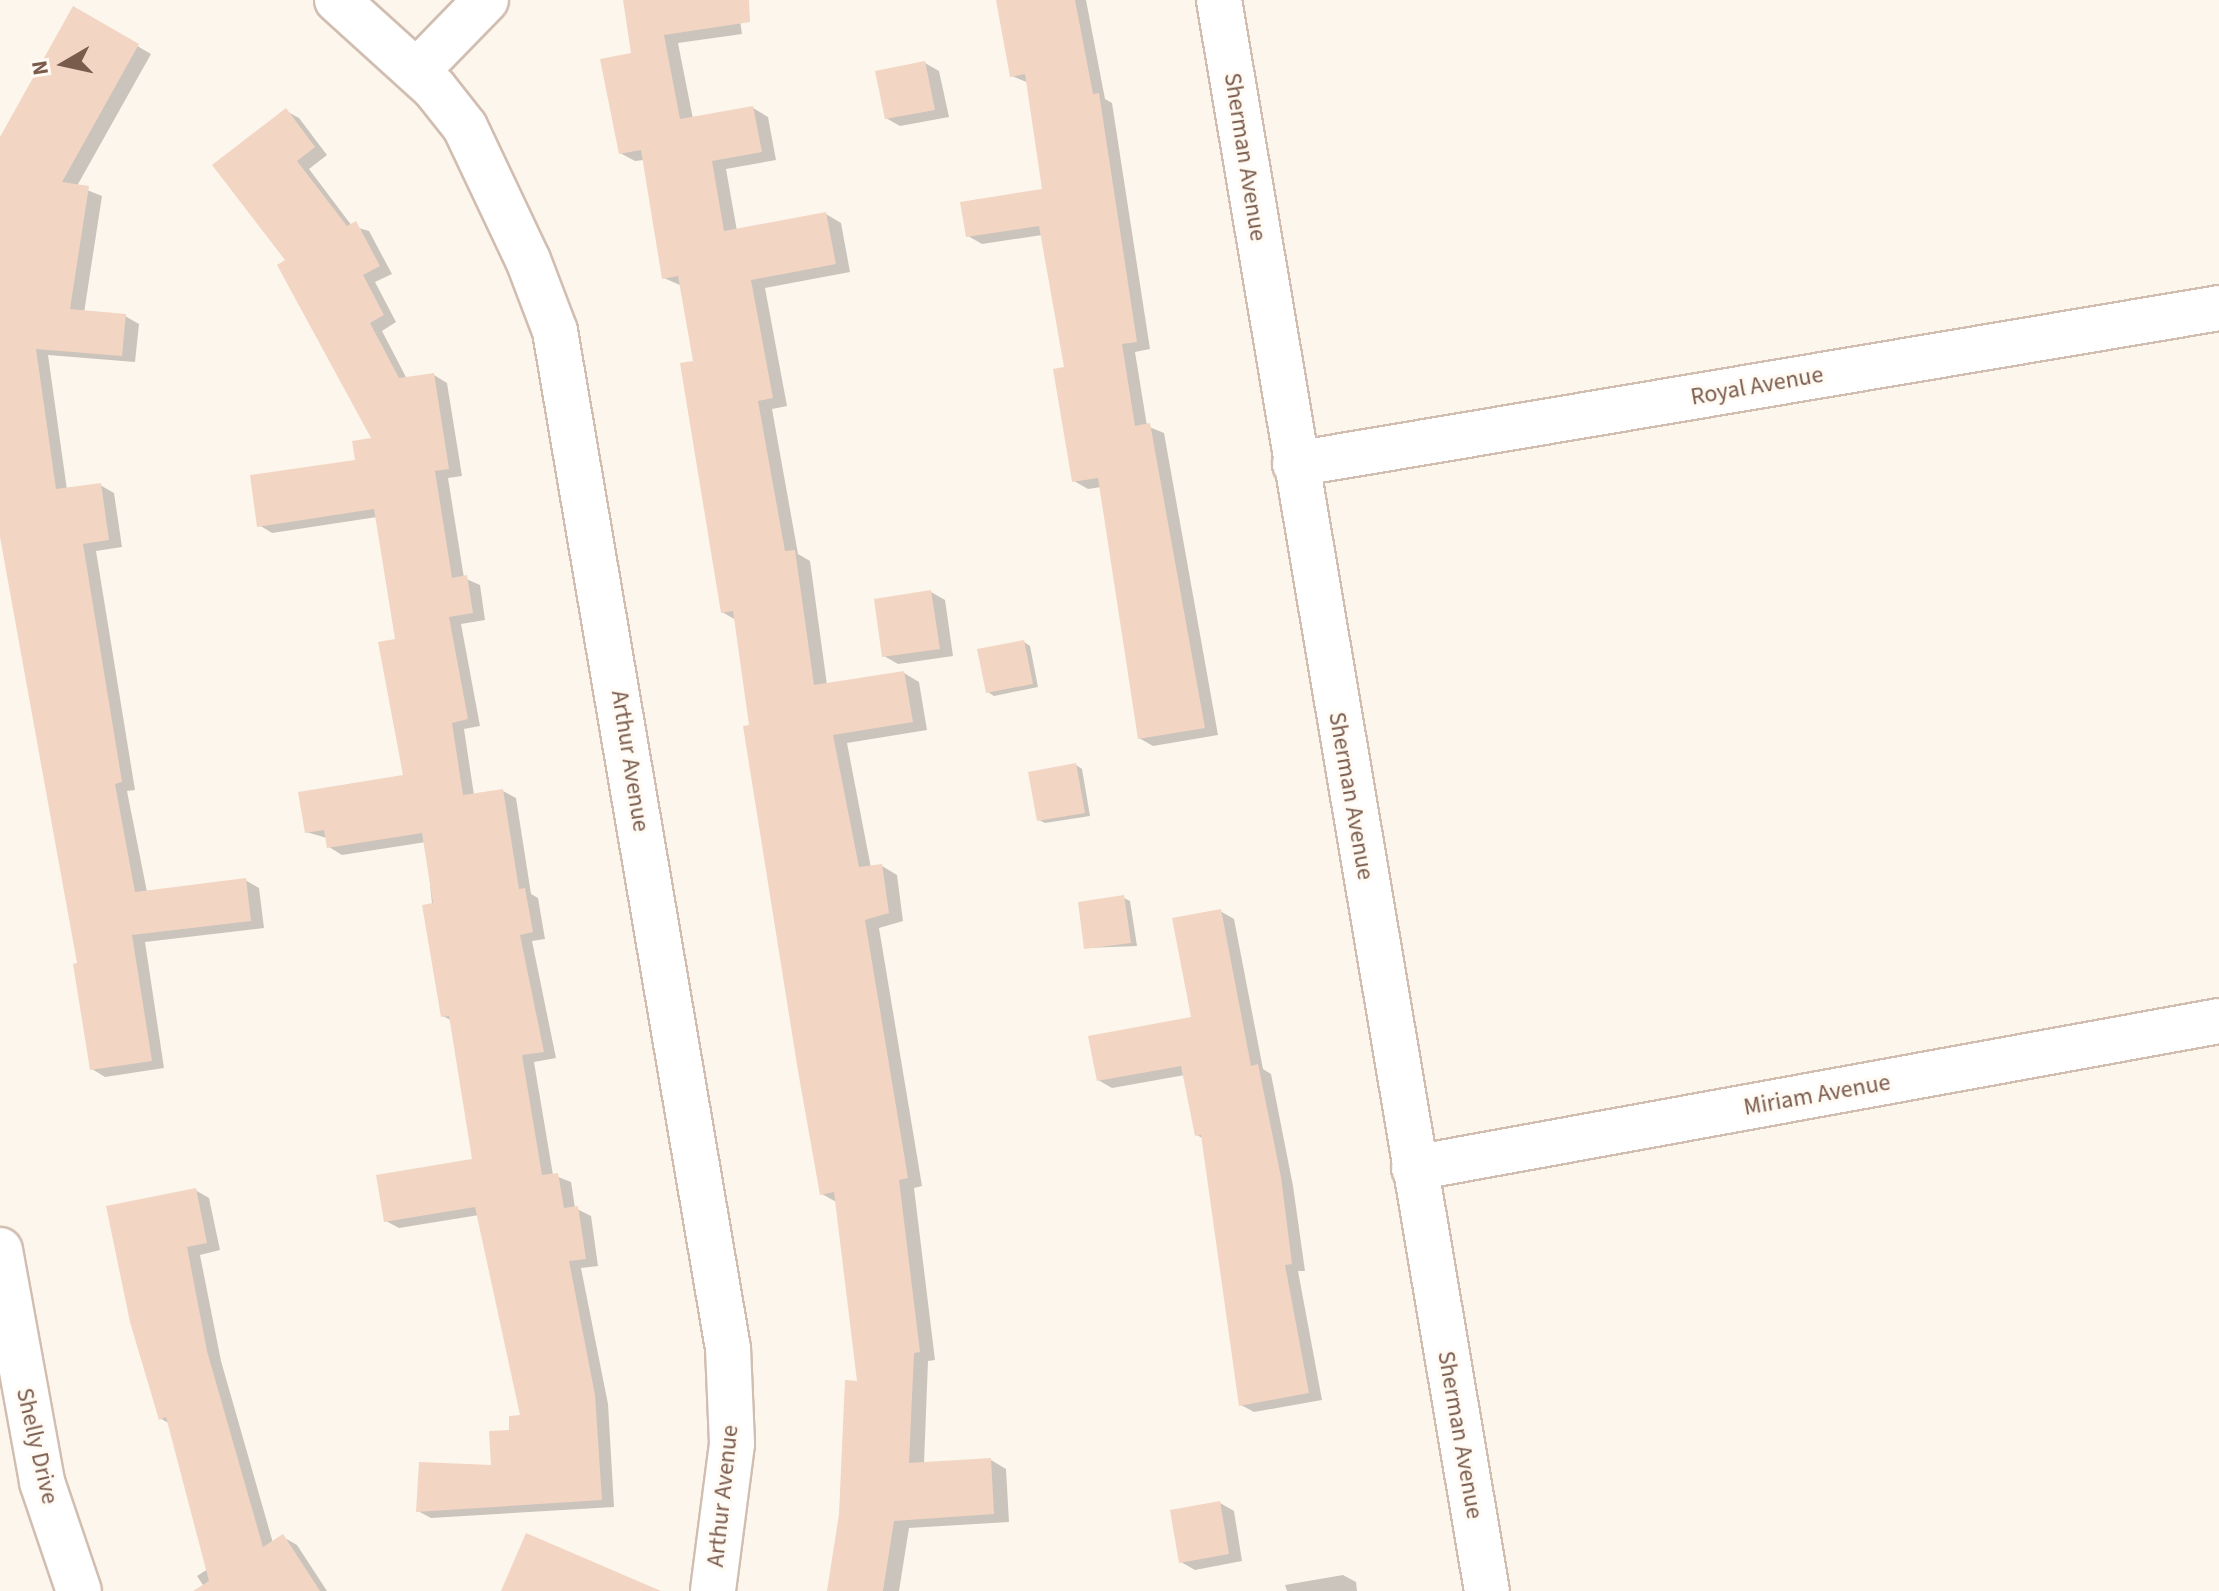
<!DOCTYPE html>
<html>
<head>
<meta charset="utf-8">
<style>
  body { margin:0 }
  #map { position:relative; width:2219px; height:1591px; overflow:hidden; background:#fdf6ec; font-family:"Source Sans 3",sans-serif }
  div>[style] { position:absolute }
  .shadow>* { inset:0; background:#0003 }
  .building>* { inset:0; background:#f3d5c3 }
  .roads { filter:drop-shadow(2px 0 #d1beb0) drop-shadow(-2px 0 #d1beb0) drop-shadow(0 2px #d1beb0) drop-shadow(0 -2px #d1beb0) }
  .minor>* { height:44px; margin:-22px; padding:0 22px; transform-origin:22px; border-radius:22px; background:#fff }
  span { translate:-50% -50%; white-space:nowrap; text-align:center; line-height:1.15; -webkit-text-stroke:6px #fffaf3; paint-order:stroke }
  .street-label { font-size:24px; color:#7a5c4d }
  .north { position:absolute; left:24px; top:24px; width:80px; height:80px; -webkit-text-stroke:6px #fffaf3; paint-order:stroke; rotate:261deg; font-size:22px; font-weight:700; line-height:32px; text-align:center; color:#7a5c4d }
  .north::after { content:''; display:block; margin:auto; width:28px; height:36px; background:#7a5c4d; clip-path:polygon(50% 0,100% 100%,50% 72%,0 100%) }
</style>
</head>
<body>
<div id="map">
  <div class="shadow">
    <div style="clip-path:polygon(625px 0,737px 0,742px 34px,678px 43px,693px 119px,753px 108px,768px 117px,776px 160px,726px 169px,737px 231px,826px 214px,841px 223px,850px 272px,765px 288px,787px 406px,772px 409px,798px 554px,810px 561px,827px 685px,904px 673px,919px 682px,927px 730px,847px 743px,871px 868px,882px 866px,897px 875px,903px 921px,879px 928px,922px 1186px,914px 1188px,935px 1360px,928px 1361px,924px 1464px,991px 1460px,1006px 1469px,1009px 1522px,909px 1528px,899px 1591px,829px 1591px,860px 1383px,838px 1203px,822px 1194px,736px 620px,722px 612px,696px 362px,682px 286px,664px 278px,644px 160px,635px 161px,620px 153px,633px 55px)"></div>
    <div style="clip-path:polygon(998px 0,1086px 0,1105px 99px,1112px 103px,1150px 349px,1135px 352px,1147px 426px,1164px 433px,1218px 735px,1153px 746px,1139px 738px,1101px 487px,1088px 489px,1074px 481px,1066px 368px,1042px 235px,982px 244px,968px 236px,1045px 190px,1029px 83px,1012px 76px)"></div>
    <div style="clip-path:polygon(74px 9px,151px 54px,77px 186px,102px 196px,84px 313px,125px 316px,139px 324px,135px 362px,48px 355px,67px 490px,100px 485px,114px 493px,122px 547px,96px 551px,135px 790px,127px 791px,147px 892px,245px 880px,259px 888px,264px 928px,145px 942px,164px 1068px,105px 1077px,92px 1069px,80px 965px,0 518px,0 146px)"></div>
    <div style="clip-path:polygon(925px 63px,939px 71px,949px 117px,900px 126px,886px 118px)"></div>
    <div style="clip-path:polygon(286px 111px,299px 118px,327px 155px,309px 169px,352px 226px,369px 231px,392px 274px,375px 282px,396px 322px,382px 331px,407px 379px,434px 375px,447px 383px,462px 476px,448px 478px,464px 578px,480px 585px,485px 620px,461px 624px,480px 726px,464px 729px,474px 795px,503px 791px,516px 798px,531px 894px,538px 898px,545px 939px,532px 941px,556px 1058px,534px 1062px,553px 1175px,571px 1182px,575px 1208px,591px 1216px,598px 1266px,581px 1268px,608px 1404px,614px 1507px,431px 1518px,418px 1511px,493px 1468px,523px 1417px,479px 1215px,399px 1228px,386px 1221px,475px 1160px,452px 1021px,443px 1016px,426px 842px,342px 855px,329px 847px,327px 838px,306px 832px,406px 777px,397px 640px,377px 517px,272px 533px,259px 525px,357px 461px,374px 440px,288px 261px)"></div>
    <div style="clip-path:polygon(931px 592px,945px 600px,953px 656px,898px 664px,884px 656px)"></div>
    <div style="clip-path:polygon(1024px 642px,1030px 646px,1038px 687px,994px 696px,988px 692px)"></div>
    <div style="clip-path:polygon(1076px 765px,1082px 769px,1090px 816px,1045px 823px,1039px 820px)"></div>
    <div style="clip-path:polygon(1124px 898px,1130px 901px,1137px 946px,1086px 948px)"></div>
    <div style="clip-path:polygon(1220px 911px,1234px 919px,1263px 1069px,1271px 1074px,1293px 1186px,1305px 1271px,1298px 1271px,1322px 1400px,1254px 1412px,1241px 1405px,1204px 1139px,1197px 1135px,1185px 1075px,1112px 1088px,1098px 1080px,1194px 1018px)"></div>
    <div style="clip-path:polygon(195px 1190px,209px 1198px,220px 1250px,200px 1255px,221px 1361px,273px 1543px,283px 1537px,297px 1545px,327px 1591px,207px 1591px,197px 1576px,208px 1569px,170px 1424px,160px 1418px)"></div>
    <div style="clip-path:polygon(1220px 1503px,1234px 1511px,1242px 1561px,1195px 1570px,1181px 1562px)"></div>
    <div style="clip-path:polygon(1343px 1575px,1356px 1582px,1357px 1591px,1287px 1591px,1285px 1585px)"></div>
  </div>
  <div class="building">
    <div style="clip-path:polygon(623px 0,749px 0,750px 22px,664px 35px,680px 119px,753px 106px,762px 152px,712px 161px,724px 231px,826px 212px,836px 264px,751px 280px,773px 398px,758px 401px,785px 551px,795px 550px,814px 685px,904px 671px,913px 722px,833px 735px,859px 867px,882px 864px,889px 913px,865px 920px,908px 1178px,899px 1180px,920px 1352px,914px 1353px,909px 1463px,991px 1458px,994px 1514px,894px 1521px,883px 1591px,827px 1591px,839px 1514px,845px 1380px,857px 1381px,834px 1192px,820px 1195px,798px 1071px,743px 726px,749px 725px,733px 611px,721px 613px,680px 363px,693px 361px,678px 276px,662px 279px,641px 150px,619px 154px,600px 59px,631px 53px)"></div>
    <div style="clip-path:polygon(996px 0,1075px 0,1093px 94px,1099px 93px,1137px 342px,1122px 344px,1135px 426px,1150px 423px,1205px 728px,1138px 739px,1098px 478px,1072px 482px,1053px 369px,1064px 367px,1039px 226px,966px 237px,960px 202px,1042px 189px,1025px 74px,1010px 77px)"></div>
    <div style="clip-path:polygon(73px 6px,139px 44px,62px 182px,89px 186px,70px 309px,126px 314px,122px 356px,36px 349px,56px 489px,101px 483px,109px 540px,83px 544px,122px 782px,115px 784px,135px 892px,246px 878px,251px 921px,132px 935px,152px 1061px,90px 1070px,73px 964px,77px 963px,0 537px,0 137px)"></div>
    <div style="clip-path:polygon(925px 61px,935px 110px,885px 119px,875px 71px)"></div>
    <div style="clip-path:polygon(286px 108px,315px 147px,297px 161px,347px 226px,356px 221px,380px 266px,363px 275px,384px 315px,370px 323px,399px 378px,434px 373px,449px 469px,435px 471px,452px 578px,467px 575px,473px 613px,449px 617px,468px 719px,452px 723px,463px 795px,503px 789px,519px 889px,525px 888px,533px 932px,520px 935px,544px 1052px,522px 1055px,542px 1175px,558px 1173px,564px 1208px,578px 1206px,586px 1259px,569px 1261px,595px 1395px,602px 1500px,416px 1512px,419px 1462px,491px 1465px,489px 1431px,509px 1430px,509px 1416px,520px 1415px,475px 1207px,384px 1222px,376px 1175px,472px 1159px,449px 1016px,441px 1017px,422px 905px,433px 903px,422px 833px,327px 848px,324px 830px,305px 833px,298px 792px,403px 775px,378px 642px,395px 639px,374px 509px,257px 527px,250px 475px,355px 460px,352px 441px,371px 438px,277px 265px,285px 260px,212px 165px)"></div>
    <div style="clip-path:polygon(931px 590px,940px 649px,882px 657px,874px 599px)"></div>
    <div style="clip-path:polygon(1024px 640px,1033px 684px,986px 693px,977px 649px)"></div>
    <div style="clip-path:polygon(1076px 763px,1085px 813px,1037px 821px,1028px 772px)"></div>
    <div style="clip-path:polygon(1124px 895px,1131px 943px,1084px 949px,1078px 902px)"></div>
    <div style="clip-path:polygon(1221px 909px,1251px 1066px,1258px 1064px,1281px 1177px,1292px 1264px,1285px 1265px,1309px 1393px,1239px 1406px,1201px 1135px,1195px 1136px,1181px 1066px,1097px 1081px,1088px 1036px,1191px 1017px,1172px 918px)"></div>
    <div style="clip-path:polygon(196px 1188px,207px 1243px,187px 1247px,207px 1351px,263px 1547px,283px 1534px,320px 1591px,193px 1591px,209px 1581px,166px 1417px,159px 1420px,130px 1322px,106px 1206px)"></div>
    <div style="clip-path:polygon(1220px 1501px,1229px 1554px,1179px 1563px,1170px 1510px)"></div>
    <div style="clip-path:polygon(526px 1533px,661px 1591px,501px 1591px)"></div>
  </div>
  <div class="roads">
    <div class="minor">
      <div style="left:337px;top:0;width:132px;rotate:42.2deg"></div>
      <div style="left:435px;top:89px;width:48px;rotate:51.7deg"></div>
      <div style="left:465px;top:127px;width:147px;rotate:64.7deg"></div>
      <div style="left:528px;top:260px;width:76px;rotate:69.2deg"></div>
      <div style="left:555px;top:331px;width:1032px;rotate:80.35deg"></div>
      <div style="left:728px;top:1348px;width:96px;rotate:87.6deg"></div>
      <div style="left:732px;top:1444px;width:148px;rotate:97.4deg"></div>
      <div style="left:1219px;top:0;width:1613px;rotate:80.44deg"></div>
      <div style="left:417px;top:71px;width:99px;rotate:-45.8deg"></div>
      <div style="left:1295px;top:464px;width:937px;rotate:-9.58deg"></div>
      <div style="left:1414px;top:1168px;width:818px;rotate:-10.35deg"></div>
      <div style="left:0;top:1250px;width:236px;rotate:79.7deg"></div>
      <div style="left:42px;top:1482px;width:115px;rotate:71.3deg"></div>
    </div>
  </div>
  <div class="street-label">
    <span style="left:1245px;top:157px;rotate:81deg">Sherman Avenue</span>
    <span style="left:1757px;top:386px;rotate:-10deg">Royal Avenue</span>
    <span style="left:630px;top:761px;rotate:81deg">Arthur Avenue</span>
    <span style="left:1351px;top:796px;rotate:80deg">Sherman Avenue</span>
    <span style="left:1817px;top:1095px;rotate:-10deg">Miriam Avenue</span>
    <span style="left:1460px;top:1435px;rotate:80deg">Sherman Avenue</span>
    <span style="left:37px;top:1446px;rotate:77deg">Shelly Drive</span>
    <span style="left:723px;top:1496px;rotate:-84deg">Arthur Avenue</span>
  </div>
  <div class="north">N</div>
</div>
</body>
</html>
